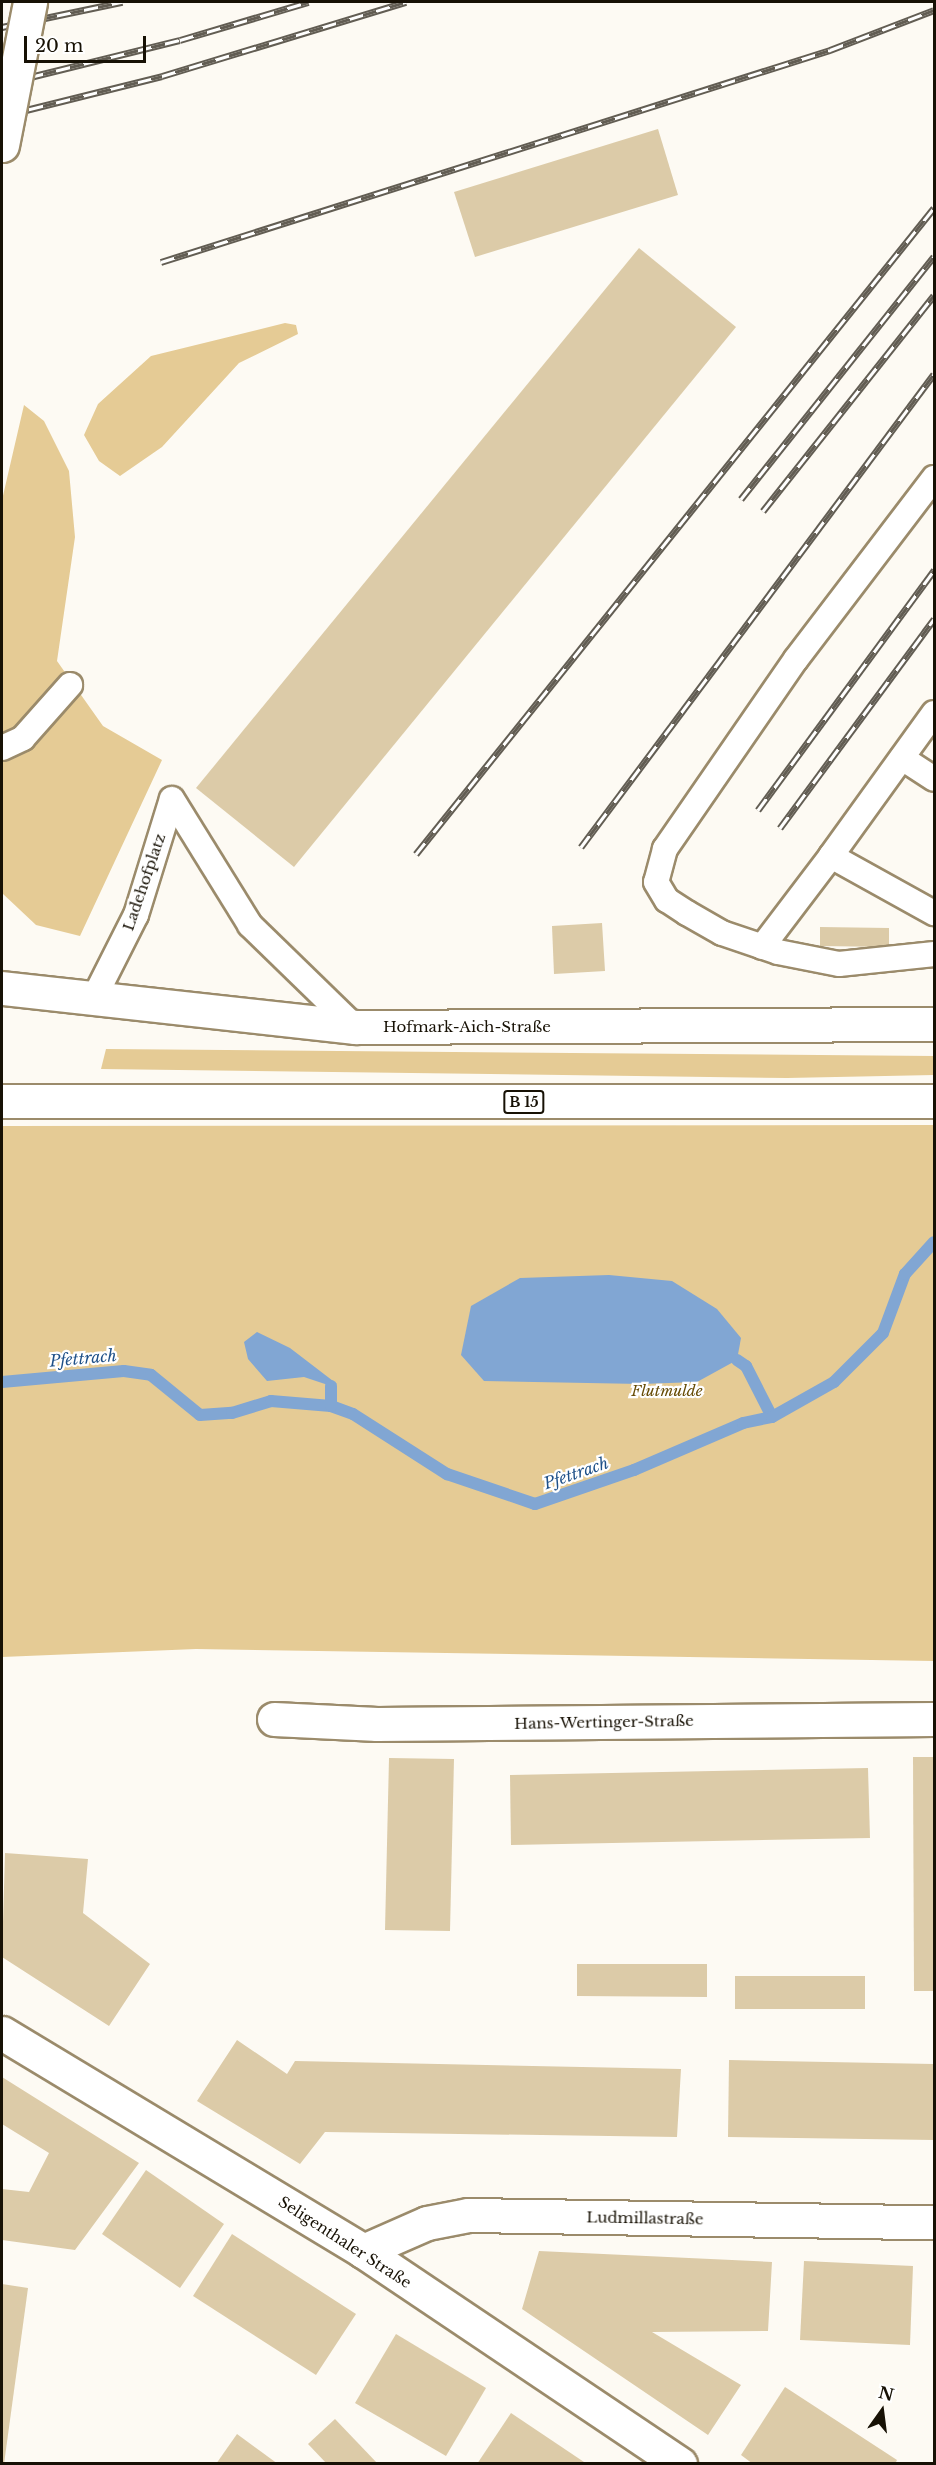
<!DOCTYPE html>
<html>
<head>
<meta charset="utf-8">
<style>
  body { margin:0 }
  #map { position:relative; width:936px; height:2465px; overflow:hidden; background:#fdfaf3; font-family:"Libre Baskerville",serif }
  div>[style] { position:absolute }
  .green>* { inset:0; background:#e5cb95 }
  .water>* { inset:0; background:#81a6d3 }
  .stream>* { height:12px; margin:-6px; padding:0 6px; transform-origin:6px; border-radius:6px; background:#81a6d3 }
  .building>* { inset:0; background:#dccba8 }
  .roads { filter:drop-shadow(2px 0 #9b8b6b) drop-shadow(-2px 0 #9b8b6b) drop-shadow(0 2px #9b8b6b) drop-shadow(0 -2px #9b8b6b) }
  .lane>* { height:24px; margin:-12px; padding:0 12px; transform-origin:12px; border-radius:12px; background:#fff }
  .street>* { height:33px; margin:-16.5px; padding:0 16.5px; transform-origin:16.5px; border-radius:16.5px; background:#fff }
  .secondary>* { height:33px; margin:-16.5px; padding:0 16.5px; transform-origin:16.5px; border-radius:16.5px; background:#fff }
  .primary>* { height:33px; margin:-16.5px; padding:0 16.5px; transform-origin:16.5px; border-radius:16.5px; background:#fff }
  .rail>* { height:7px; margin-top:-3.5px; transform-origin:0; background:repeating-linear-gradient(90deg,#fff 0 14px,#625d53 0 28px); box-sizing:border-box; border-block:2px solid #625d53 }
  .bridges { filter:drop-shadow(2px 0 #9b8b6b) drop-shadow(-2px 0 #9b8b6b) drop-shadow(0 2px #9b8b6b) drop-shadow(0 -2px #9b8b6b) }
  .secondary-bridge>* { height:33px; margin:-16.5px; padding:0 16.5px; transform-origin:16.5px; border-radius:16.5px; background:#fff }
  span { translate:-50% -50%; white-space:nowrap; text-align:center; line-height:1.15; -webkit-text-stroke:4.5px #fff; paint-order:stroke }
  .shield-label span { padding:2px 4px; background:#fff; border:2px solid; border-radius:4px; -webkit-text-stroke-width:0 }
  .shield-label { font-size:14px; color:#171105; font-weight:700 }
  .street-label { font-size:15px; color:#171105 }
  .park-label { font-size:15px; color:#674c06; font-style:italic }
  .water-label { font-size:16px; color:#1e5088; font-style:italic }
  .frame { position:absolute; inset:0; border:3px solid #171105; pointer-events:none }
  .north { position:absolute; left:852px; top:2381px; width:60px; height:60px; -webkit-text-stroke:4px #fff; paint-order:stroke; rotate:14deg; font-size:16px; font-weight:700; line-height:24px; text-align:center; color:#171105 }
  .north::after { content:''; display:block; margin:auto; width:21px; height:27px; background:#171105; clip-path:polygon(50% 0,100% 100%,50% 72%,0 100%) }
  .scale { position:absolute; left:24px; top:36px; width:122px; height:27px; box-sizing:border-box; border:3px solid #171105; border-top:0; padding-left:8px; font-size:18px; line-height:21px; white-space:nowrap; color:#171105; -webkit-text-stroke:4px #fff; paint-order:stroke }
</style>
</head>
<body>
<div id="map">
  <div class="green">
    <div style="clip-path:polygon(285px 323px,296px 325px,298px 334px,239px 363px,162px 447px,120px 476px,99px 461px,84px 435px,98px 404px,151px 356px)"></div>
    <div style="clip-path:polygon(24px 405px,44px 421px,69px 471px,75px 537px,57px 661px,103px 726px,162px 760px,80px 936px,36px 925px,2px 893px,2px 500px)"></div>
    <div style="clip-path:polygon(106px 1049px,934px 1056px,934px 1075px,787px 1078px,101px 1069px)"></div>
    <div style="clip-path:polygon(934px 1125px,934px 1661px,196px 1649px,2px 1657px,2px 1126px)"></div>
  </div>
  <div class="water">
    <div style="clip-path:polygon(609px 1275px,672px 1281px,717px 1309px,741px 1338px,737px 1360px,697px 1382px,641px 1384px,484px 1381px,461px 1355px,471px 1306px,520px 1278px)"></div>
    <div style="clip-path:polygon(257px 1332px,290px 1348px,337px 1384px,331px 1386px,304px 1377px,267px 1381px,248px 1359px,244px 1342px)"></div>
  </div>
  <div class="stream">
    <div style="left:737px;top:1360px;width:11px;rotate:34deg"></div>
    <div style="left:746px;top:1366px;width:57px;rotate:63deg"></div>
    <div style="left:2px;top:1382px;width:122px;rotate:-5.2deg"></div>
    <div style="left:124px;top:1371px;width:27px;rotate:8deg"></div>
    <div style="left:151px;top:1375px;width:63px;rotate:39.2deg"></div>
    <div style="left:200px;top:1415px;width:32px;rotate:-4deg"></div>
    <div style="left:232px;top:1413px;width:41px;rotate:-17.1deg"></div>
    <div style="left:271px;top:1401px;width:60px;rotate:4.8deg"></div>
    <div style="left:331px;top:1406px;width:23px;rotate:20deg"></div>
    <div style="left:353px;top:1414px;width:112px;rotate:32.6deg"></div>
    <div style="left:447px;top:1474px;width:93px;rotate:18.8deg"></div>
    <div style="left:535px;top:1504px;width:105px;rotate:-19deg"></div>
    <div style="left:634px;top:1470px;width:119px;rotate:-23.3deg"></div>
    <div style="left:743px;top:1423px;width:30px;rotate:-12deg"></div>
    <div style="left:772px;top:1417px;width:71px;rotate:-29.4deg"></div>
    <div style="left:834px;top:1382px;width:69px;rotate:-45deg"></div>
    <div style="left:883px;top:1333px;width:63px;rotate:-69.6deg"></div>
    <div style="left:905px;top:1274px;width:43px;rotate:-47.8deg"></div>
    <div style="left:331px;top:1386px;width:20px;rotate:90deg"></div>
  </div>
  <div class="building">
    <div style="clip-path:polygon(658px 129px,678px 195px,475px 257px,454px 192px)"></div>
    <div style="clip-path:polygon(639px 248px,736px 327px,294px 867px,196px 788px)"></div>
    <div style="clip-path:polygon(602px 923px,605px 971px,554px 974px,552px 926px)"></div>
    <div style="clip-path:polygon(820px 927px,889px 928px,889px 947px,820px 946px)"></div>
    <div style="clip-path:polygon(913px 1757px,934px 1757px,934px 1991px,914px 1991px)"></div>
    <div style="clip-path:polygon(389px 1758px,454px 1759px,450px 1931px,385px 1930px)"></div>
    <div style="clip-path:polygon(868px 1768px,870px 1838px,511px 1845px,510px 1775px)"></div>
    <div style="clip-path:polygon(5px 1853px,88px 1859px,83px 1913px,150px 1964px,109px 2026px,2px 1957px)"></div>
    <div style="clip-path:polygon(577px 1964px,707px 1964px,707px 1997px,577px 1996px)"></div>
    <div style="clip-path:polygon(735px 1976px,865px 1976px,865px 2009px,735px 2009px)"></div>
    <div style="clip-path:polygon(237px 2040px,287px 2074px,295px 2061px,681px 2069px,677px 2137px,325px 2132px,300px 2164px,197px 2101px)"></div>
    <div style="clip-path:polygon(729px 2060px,934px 2064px,934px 2140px,728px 2137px)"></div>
    <div style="clip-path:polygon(2px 2077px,139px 2163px,75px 2250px,2px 2240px,2px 2189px,29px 2192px,49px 2153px,2px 2124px)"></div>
    <div style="clip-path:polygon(146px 2170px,224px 2224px,180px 2288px,102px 2234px)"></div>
    <div style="clip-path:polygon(232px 2234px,356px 2314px,316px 2375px,193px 2296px)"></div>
    <div style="clip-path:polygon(539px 2251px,772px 2262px,768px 2331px,652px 2332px,741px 2385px,708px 2435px,522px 2309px)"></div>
    <div style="clip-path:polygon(804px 2261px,913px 2266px,910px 2345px,800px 2340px)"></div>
    <div style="clip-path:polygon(2px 2284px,28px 2288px,4px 2464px,2px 2464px)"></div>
    <div style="clip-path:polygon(396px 2334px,486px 2388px,446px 2456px,355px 2403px)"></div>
    <div style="clip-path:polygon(785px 2387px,897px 2460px,895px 2464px,753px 2464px,741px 2455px)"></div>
    <div style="clip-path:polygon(511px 2413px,587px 2464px,477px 2464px)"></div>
    <div style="clip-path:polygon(335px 2419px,378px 2464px,327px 2464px,308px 2444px)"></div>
    <div style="clip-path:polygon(237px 2434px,278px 2464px,216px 2464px)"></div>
  </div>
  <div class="roads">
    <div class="lane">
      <div style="left:934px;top:478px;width:228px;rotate:127.3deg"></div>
      <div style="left:796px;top:659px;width:231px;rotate:124.6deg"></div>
      <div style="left:665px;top:849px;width:34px;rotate:105deg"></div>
      <div style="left:656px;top:882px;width:21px;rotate:59deg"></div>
      <div style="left:667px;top:900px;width:24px;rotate:33deg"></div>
      <div style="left:687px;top:913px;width:40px;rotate:29.7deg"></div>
      <div style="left:722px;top:933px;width:59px;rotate:18.7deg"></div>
      <div style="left:778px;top:952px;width:62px;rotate:11.1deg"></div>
      <div style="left:839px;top:964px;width:96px;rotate:-6deg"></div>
      <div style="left:934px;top:713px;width:176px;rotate:125.8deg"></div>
      <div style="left:831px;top:856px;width:118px;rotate:29deg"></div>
      <div style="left:2px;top:748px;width:23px;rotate:-25deg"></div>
      <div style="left:23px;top:738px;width:71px;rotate:-48.4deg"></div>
      <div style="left:902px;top:758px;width:38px;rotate:33deg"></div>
      <div style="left:172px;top:799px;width:148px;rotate:58.2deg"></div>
      <div style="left:250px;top:925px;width:146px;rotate:44.2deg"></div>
      <div style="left:762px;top:947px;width:114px;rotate:-52.8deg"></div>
      <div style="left:95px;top:996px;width:91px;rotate:-63.2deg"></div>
      <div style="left:136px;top:915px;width:121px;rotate:-72.8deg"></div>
    </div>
    <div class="street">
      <div style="left:274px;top:1719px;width:103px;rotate:2.8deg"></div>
      <div style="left:377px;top:1724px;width:557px;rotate:-0.51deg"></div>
      <div style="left:363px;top:2251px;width:70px;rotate:-23.6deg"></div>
      <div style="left:427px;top:2223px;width:42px;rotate:-11deg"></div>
      <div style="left:468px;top:2215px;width:466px;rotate:0.9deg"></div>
    </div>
    <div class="secondary">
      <div style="left:2px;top:988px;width:355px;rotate:6.3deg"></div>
      <div style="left:355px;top:1027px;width:579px;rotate:-0.3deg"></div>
      <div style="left:2px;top:2033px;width:422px;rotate:31.1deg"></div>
      <div style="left:363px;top:2251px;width:382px;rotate:33.9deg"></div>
    </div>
    <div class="primary">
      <div style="left:2px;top:1101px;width:932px"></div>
    </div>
  </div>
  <div class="rail">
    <div style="left:2px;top:27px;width:123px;rotate:-11.8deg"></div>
    <div style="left:2px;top:84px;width:183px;rotate:-13.9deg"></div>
    <div style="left:180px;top:40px;width:134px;rotate:-16.5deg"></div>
    <div style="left:2px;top:116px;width:165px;rotate:-14deg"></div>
    <div style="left:162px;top:76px;width:255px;rotate:-16.9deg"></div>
    <div style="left:161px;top:262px;width:702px;rotate:-17.58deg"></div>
    <div style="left:830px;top:50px;width:111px;rotate:-21deg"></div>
    <div style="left:741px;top:499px;width:310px;rotate:-51.5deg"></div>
    <div style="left:763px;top:511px;width:275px;rotate:-51.6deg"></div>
    <div style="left:758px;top:810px;width:298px;rotate:-53.7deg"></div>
    <div style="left:780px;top:828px;width:260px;rotate:-53.6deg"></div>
    <div style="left:581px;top:847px;width:590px;rotate:-53.27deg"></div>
    <div style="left:416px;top:854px;width:828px;rotate:-51.28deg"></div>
  </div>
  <div class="bridges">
    <div class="secondary-bridge">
      <div style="left:2px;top:145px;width:146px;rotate:-78.9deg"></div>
    </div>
  </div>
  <div class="shield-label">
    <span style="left:524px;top:1102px">B 15</span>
  </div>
  <div class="street-label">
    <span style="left:144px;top:882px;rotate:-71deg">Ladehofplatz</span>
    <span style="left:467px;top:1027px">Hofmark-Aich-Straße</span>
    <span style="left:604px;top:1722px;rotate:-1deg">Hans-Wertinger-Straße</span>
    <span style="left:645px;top:2218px;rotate:1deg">Ludmillastraße</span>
    <span style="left:345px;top:2242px;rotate:33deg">Seligenthaler Straße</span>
  </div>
  <div class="park-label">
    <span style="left:667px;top:1391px">Flutmulde</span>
  </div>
  <div class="water-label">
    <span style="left:83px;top:1358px;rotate:-5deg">Pfettrach</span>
    <span style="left:576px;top:1473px;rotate:-19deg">Pfettrach</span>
  </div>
  <div class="frame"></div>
  <div class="north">N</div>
  <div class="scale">20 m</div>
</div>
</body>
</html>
